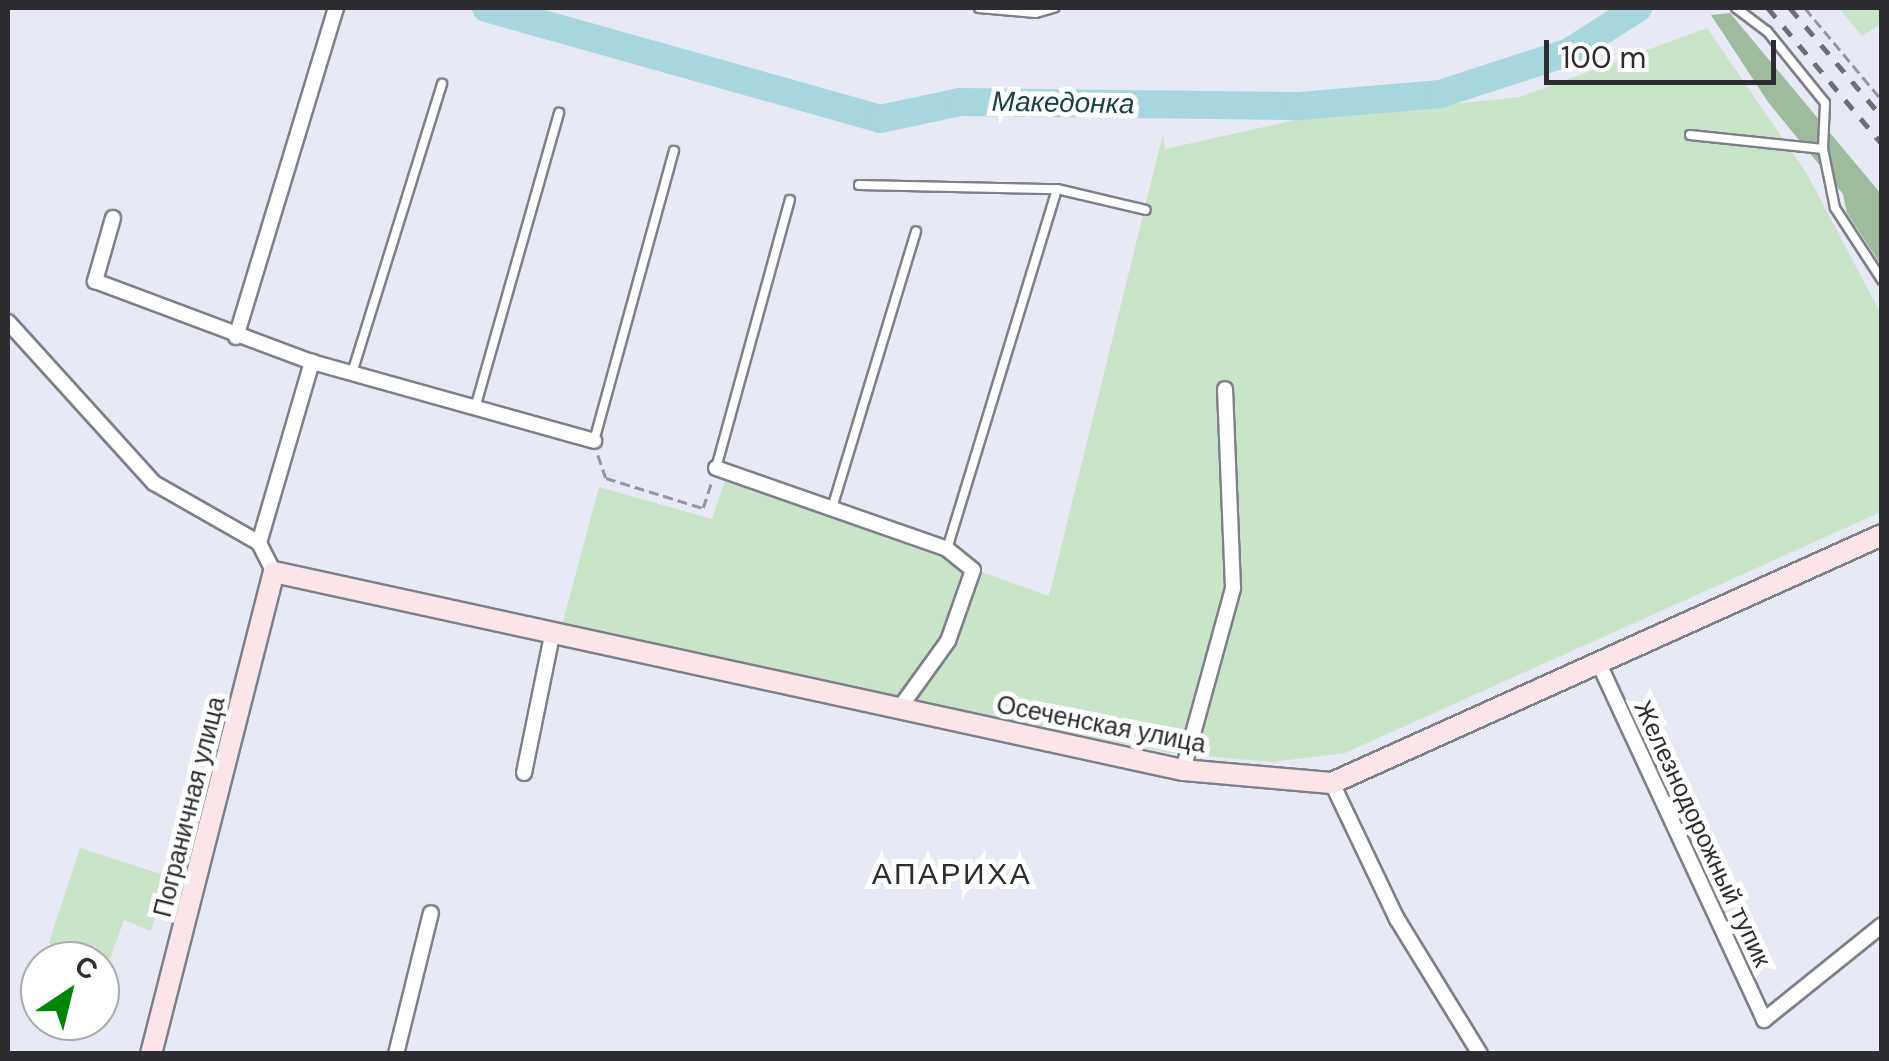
<!DOCTYPE html>
<html>
<head>
<meta charset="utf-8">
<style>
  body { margin:0 }
  #map { position:relative; width:1889px; height:1061px; overflow:hidden; background:#e7e9f5; font-family:"DM Sans",sans-serif }
  div>[style] { position:absolute }
  .green>* { inset:0; background:#c9e4c8 }
  .forest>* { inset:0; background:#9fbb9e }
  .river>* { height:28px; margin:-14px; padding:0 14px; transform-origin:14px; border-radius:14px; background:#a7d6dd }
  .path>* { height:2.5px; margin-top:-1.25px; transform-origin:0; background:repeating-linear-gradient(90deg,#94959e 0 10px,transparent 0 15px) }
  .roads { filter:drop-shadow(2px 0 #7d7f89) drop-shadow(-2px 0 #7d7f89) drop-shadow(0 2px #7d7f89) drop-shadow(0 -2px #7d7f89) }
  .lane>* { height:8px; margin:-4px; padding:0 4px; transform-origin:4px; border-radius:4px; background:#fff }
  .street>* { height:14px; margin:-7px; padding:0 7px; transform-origin:7px; border-radius:7px; background:#fff }
  .secondary>* { height:20px; margin:-10px; padding:0 10px; transform-origin:10px; border-radius:10px; background:#fbe5e9 }
  .rail>* { height:5px; margin-top:-2.5px; transform-origin:0; background:repeating-linear-gradient(90deg,#6e6e76 0 12px,transparent 0 24px) }
  span { translate:-50% -50%; white-space:nowrap; text-align:center; line-height:1.15; -webkit-text-stroke:10px #fff; paint-order:stroke }
  .street-label { font-size:25px; color:#2c2c31 }
  .water-label { font-size:28px; color:#164247; font-style:italic }
  .quarter-label { font-size:30px; color:#2c2c31; letter-spacing:2.5px }
  .frame { position:absolute; inset:0; border:10px solid #2c2c31; pointer-events:none }
  .north { position:absolute; left:20px; top:941px; width:100px; height:100px; box-sizing:border-box; background:#fff; border:2px solid #ababad; border-radius:50%; rotate:35deg; font-size:28px; font-weight:700; line-height:40px; text-align:center; color:#2c2c31 }
  .north::after { content:''; display:block; margin:auto; width:35px; height:45px; background:#008507; clip-path:polygon(50% 0,100% 100%,50% 72%,0 100%) }
  .scale { position:absolute; left:1544px; top:40px; width:232px; height:45px; box-sizing:border-box; border:5px solid #2c2c31; border-top:0; padding-left:12px; font-size:30px; line-height:35px; white-space:nowrap; color:#2c2c31; -webkit-text-stroke:8px #fff; paint-order:stroke }
</style>
</head>
<body>
<div id="map">
  <div class="green">
    <div style="clip-path:polygon(1839px 8px,1881px 8px,1881px 24px,1862px 36px)"></div>
    <div style="clip-path:polygon(1707px 28px,1807px 174px,1881px 314px,1881px 512px,1345px 753px,1272px 762px,1170px 753px,561px 629px,599px 487px,712px 519px,725px 480px,1049px 596px,1163px 134px,1165px 149px,1296px 120px,1520px 97px)"></div>
    <div style="clip-path:polygon(80px 848px,167px 876px,151px 931px,124px 920px,107px 967px,49px 943px)"></div>
  </div>
  <div class="forest">
    <div style="clip-path:polygon(1730px 13px,1881px 194px,1881px 265px,1847px 213px,1843px 194px,1768px 102px,1711px 15px)"></div>
  </div>
  <div class="river">
    <div style="left:486px;top:8px;width:409px;rotate:15.7deg"></div>
    <div style="left:880px;top:119px;width:82px;rotate:-12deg"></div>
    <div style="left:960px;top:102px;width:340px;rotate:0.7deg"></div>
    <div style="left:1300px;top:106px;width:141px;rotate:-4.9deg"></div>
    <div style="left:1440px;top:94px;width:136px;rotate:-18deg"></div>
    <div style="left:1569px;top:52px;width:82px;rotate:-32.5deg"></div>
  </div>
  <div class="path">
    <div style="left:1805px;top:8px;width:120px;rotate:50.1deg"></div>
    <div style="left:598px;top:455px;width:24px;rotate:71deg"></div>
    <div style="left:606px;top:478px;width:102px;rotate:17.2deg"></div>
    <div style="left:703px;top:508px;width:26px;rotate:-72deg"></div>
  </div>
  <div class="roads">
    <div class="lane">
      <div style="left:979px;top:8px;width:57px;rotate:5deg"></div>
      <div style="left:1036px;top:13px;width:19px;rotate:-16deg"></div>
      <div style="left:1736px;top:8px;width:39px;rotate:37deg"></div>
      <div style="left:1767px;top:31px;width:92px;rotate:51.1deg"></div>
      <div style="left:1825px;top:103px;width:46px;rotate:92.5deg"></div>
      <div style="left:1823px;top:149px;width:60px;rotate:78.5deg"></div>
      <div style="left:1835px;top:208px;width:86px;rotate:56.9deg"></div>
      <div style="left:1690px;top:135px;width:134px;rotate:6deg"></div>
      <div style="left:859px;top:185px;width:198px;rotate:1.2deg"></div>
      <div style="left:1057px;top:189px;width:91px;rotate:13.3deg"></div>
      <div style="left:352px;top:373px;width:303px;rotate:-72.7deg"></div>
      <div style="left:475px;top:408px;width:307px;rotate:-74.1deg"></div>
      <div style="left:594px;top:441px;width:301px;rotate:-74.6deg"></div>
      <div style="left:716px;top:468px;width:278px;rotate:-74.6deg"></div>
      <div style="left:832px;top:508px;width:289px;rotate:-73.1deg"></div>
      <div style="left:947px;top:549px;width:376px;rotate:-73deg"></div>
    </div>
    <div class="street">
      <div style="left:113px;top:218px;width:66px;rotate:105.9deg"></div>
      <div style="left:95px;top:281px;width:232px;rotate:20.5deg"></div>
      <div style="left:312px;top:362px;width:293px;rotate:15.6deg"></div>
      <div style="left:8px;top:322px;width:217px;rotate:47.8deg"></div>
      <div style="left:154px;top:483px;width:121px;rotate:29.7deg"></div>
      <div style="left:259px;top:543px;width:33px;rotate:63deg"></div>
      <div style="left:236px;top:337px;width:344px;rotate:-73.1deg"></div>
      <div style="left:716px;top:468px;width:245px;rotate:19.3deg"></div>
      <div style="left:947px;top:549px;width:33px;rotate:39deg"></div>
      <div style="left:973px;top:570px;width:75px;rotate:109.4deg"></div>
      <div style="left:948px;top:641px;width:84px;rotate:125.8deg"></div>
      <div style="left:259px;top:543px;width:189px;rotate:-73.7deg"></div>
      <div style="left:1600px;top:666px;width:390px;rotate:65.1deg"></div>
      <div style="left:1764px;top:1020px;width:151px;rotate:-38.8deg"></div>
      <div style="left:1183px;top:770px;width:189px;rotate:-74.6deg"></div>
      <div style="left:1233px;top:588px;width:199px;rotate:-92.3deg"></div>
      <div style="left:524px;top:773px;width:141px;rotate:-78.5deg"></div>
      <div style="left:1332px;top:783px;width:151px;rotate:64.5deg"></div>
      <div style="left:1397px;top:919px;width:158px;rotate:58.4deg"></div>
      <div style="left:396px;top:1054px;width:145px;rotate:-76.1deg"></div>
    </div>
    <div class="secondary">
      <div style="left:151px;top:1054px;width:497px;rotate:-75.7deg"></div>
      <div style="left:274px;top:572px;width:930px;rotate:12.29deg"></div>
      <div style="left:1183px;top:770px;width:150px;rotate:5deg"></div>
      <div style="left:1332px;top:783px;width:603px;rotate:-24.27deg"></div>
    </div>
  </div>
  <div class="rail">
    <div style="left:1768px;top:8px;width:177px;rotate:50deg"></div>
    <div style="left:1790px;top:8px;width:143px;rotate:49.8deg"></div>
  </div>
  <div class="street-label">
    <span style="left:1101px;top:725px;rotate:11deg">Осеченская улица</span>
    <span style="left:190px;top:807px;rotate:-76deg">Пограничная улица</span>
    <span style="left:1702px;top:834px;rotate:65deg">Железнодорожный тупик</span>
  </div>
  <div class="water-label">
    <span style="left:1063px;top:103px;rotate:1deg">Македонка</span>
  </div>
  <div class="quarter-label">
    <span style="left:952px;top:874px">АПАРИХА</span>
  </div>
  <div class="frame"></div>
  <div class="north">С</div>
  <div class="scale">100 m</div>
</div>
</body>
</html>
